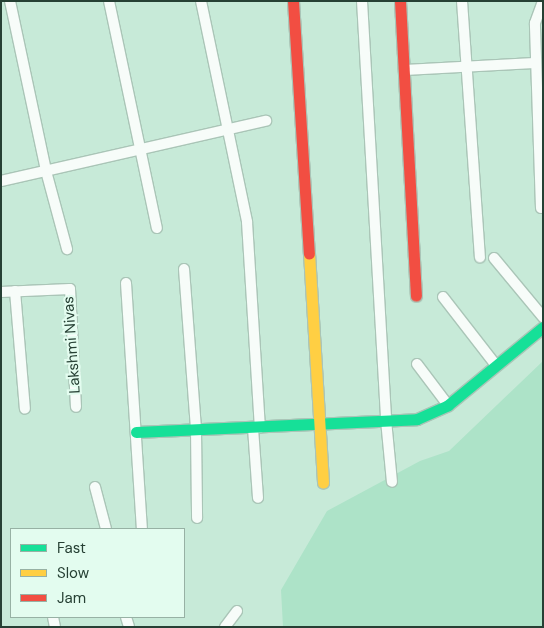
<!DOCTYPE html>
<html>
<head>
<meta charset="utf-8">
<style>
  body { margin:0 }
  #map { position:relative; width:544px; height:628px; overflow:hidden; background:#c7ead8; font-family:"DM Sans",sans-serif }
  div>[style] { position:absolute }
  .green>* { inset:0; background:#ade3c8 }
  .roads { filter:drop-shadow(1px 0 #aac5b7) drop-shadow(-1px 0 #aac5b7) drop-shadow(0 1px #aac5b7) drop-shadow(0 -1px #aac5b7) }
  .street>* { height:10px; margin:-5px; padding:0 5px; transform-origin:5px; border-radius:5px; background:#f7fcf9 }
  .fast>* { height:11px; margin:-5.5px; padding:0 5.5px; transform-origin:5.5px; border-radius:5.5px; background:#16e098 }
  .slow>* { height:11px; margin:-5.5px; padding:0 5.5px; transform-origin:5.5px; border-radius:5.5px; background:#ffcf43 }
  .jam>* { height:11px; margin:-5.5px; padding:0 5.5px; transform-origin:5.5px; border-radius:5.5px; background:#f24e42 }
  span { translate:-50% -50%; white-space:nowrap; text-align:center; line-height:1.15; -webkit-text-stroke:4.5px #e3fcef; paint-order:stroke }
  .street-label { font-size:15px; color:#264034 }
  .frame { position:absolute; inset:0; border:2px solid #264034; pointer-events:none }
  .legend { position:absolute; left:10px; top:528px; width:175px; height:90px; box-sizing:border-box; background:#e3fcef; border:1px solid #97b1a4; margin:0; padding:6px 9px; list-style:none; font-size:15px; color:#264034 }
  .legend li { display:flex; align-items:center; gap:10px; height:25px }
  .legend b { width:25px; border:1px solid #97b1a4 }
</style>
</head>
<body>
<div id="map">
  <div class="green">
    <div style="clip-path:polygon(543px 361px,543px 627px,283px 627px,281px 590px,327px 511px,420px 461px,449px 451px)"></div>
  </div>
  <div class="roads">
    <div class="street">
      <div style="left:10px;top:1px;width:174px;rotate:78deg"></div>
      <div style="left:46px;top:171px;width:81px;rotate:74.9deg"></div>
      <div style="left:109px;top:1px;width:232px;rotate:78.1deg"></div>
      <div style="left:201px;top:1px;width:226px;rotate:78.2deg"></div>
      <div style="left:247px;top:222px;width:206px;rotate:86.4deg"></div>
      <div style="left:362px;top:1px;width:420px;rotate:86.7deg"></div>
      <div style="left:386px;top:420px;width:62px;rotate:84.5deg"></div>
      <div style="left:462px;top:1px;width:257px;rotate:86deg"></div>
      <div style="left:405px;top:70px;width:129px;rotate:-3.1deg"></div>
      <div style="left:1px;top:181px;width:272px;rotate:-12.8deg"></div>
      <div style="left:541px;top:208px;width:185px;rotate:-91.9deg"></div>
      <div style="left:535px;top:23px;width:23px;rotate:-70deg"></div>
      <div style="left:494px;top:258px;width:77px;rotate:50.3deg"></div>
      <div style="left:184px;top:269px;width:161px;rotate:85.7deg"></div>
      <div style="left:196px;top:430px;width:88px;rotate:89.3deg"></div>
      <div style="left:126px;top:283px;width:247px;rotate:86.3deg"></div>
      <div style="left:15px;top:291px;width:118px;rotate:85.2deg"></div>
      <div style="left:1px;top:292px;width:69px;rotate:-2.5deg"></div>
      <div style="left:70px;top:289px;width:118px;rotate:87.1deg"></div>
      <div style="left:443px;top:297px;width:85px;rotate:52.2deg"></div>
      <div style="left:417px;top:364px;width:51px;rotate:52.9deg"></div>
      <div style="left:253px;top:428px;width:70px;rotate:85.9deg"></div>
      <div style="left:95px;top:487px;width:43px;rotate:75.3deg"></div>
      <div style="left:53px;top:617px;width:10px;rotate:79deg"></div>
      <div style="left:126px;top:617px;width:10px;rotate:73deg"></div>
      <div style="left:225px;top:627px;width:20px;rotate:-53deg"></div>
    </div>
    <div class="fast">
      <div style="left:136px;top:432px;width:281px;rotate:-2.6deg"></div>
      <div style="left:417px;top:419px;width:34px;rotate:-24deg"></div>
      <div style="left:448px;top:405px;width:123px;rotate:-39.4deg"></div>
    </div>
    <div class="slow">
      <div style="left:309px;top:253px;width:230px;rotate:86.5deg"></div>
    </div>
    <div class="jam">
      <div style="left:293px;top:1px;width:253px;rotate:86.4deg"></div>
      <div style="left:400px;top:1px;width:295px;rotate:86.9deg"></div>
    </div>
  </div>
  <div class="street-label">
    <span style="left:72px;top:345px;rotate:-94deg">Lakshmi Nivas</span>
  </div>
  <div class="frame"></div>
  <ul class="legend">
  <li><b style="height:6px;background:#16e098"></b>Fast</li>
  <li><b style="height:6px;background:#ffcf43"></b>Slow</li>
  <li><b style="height:6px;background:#f24e42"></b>Jam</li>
  </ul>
</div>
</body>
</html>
